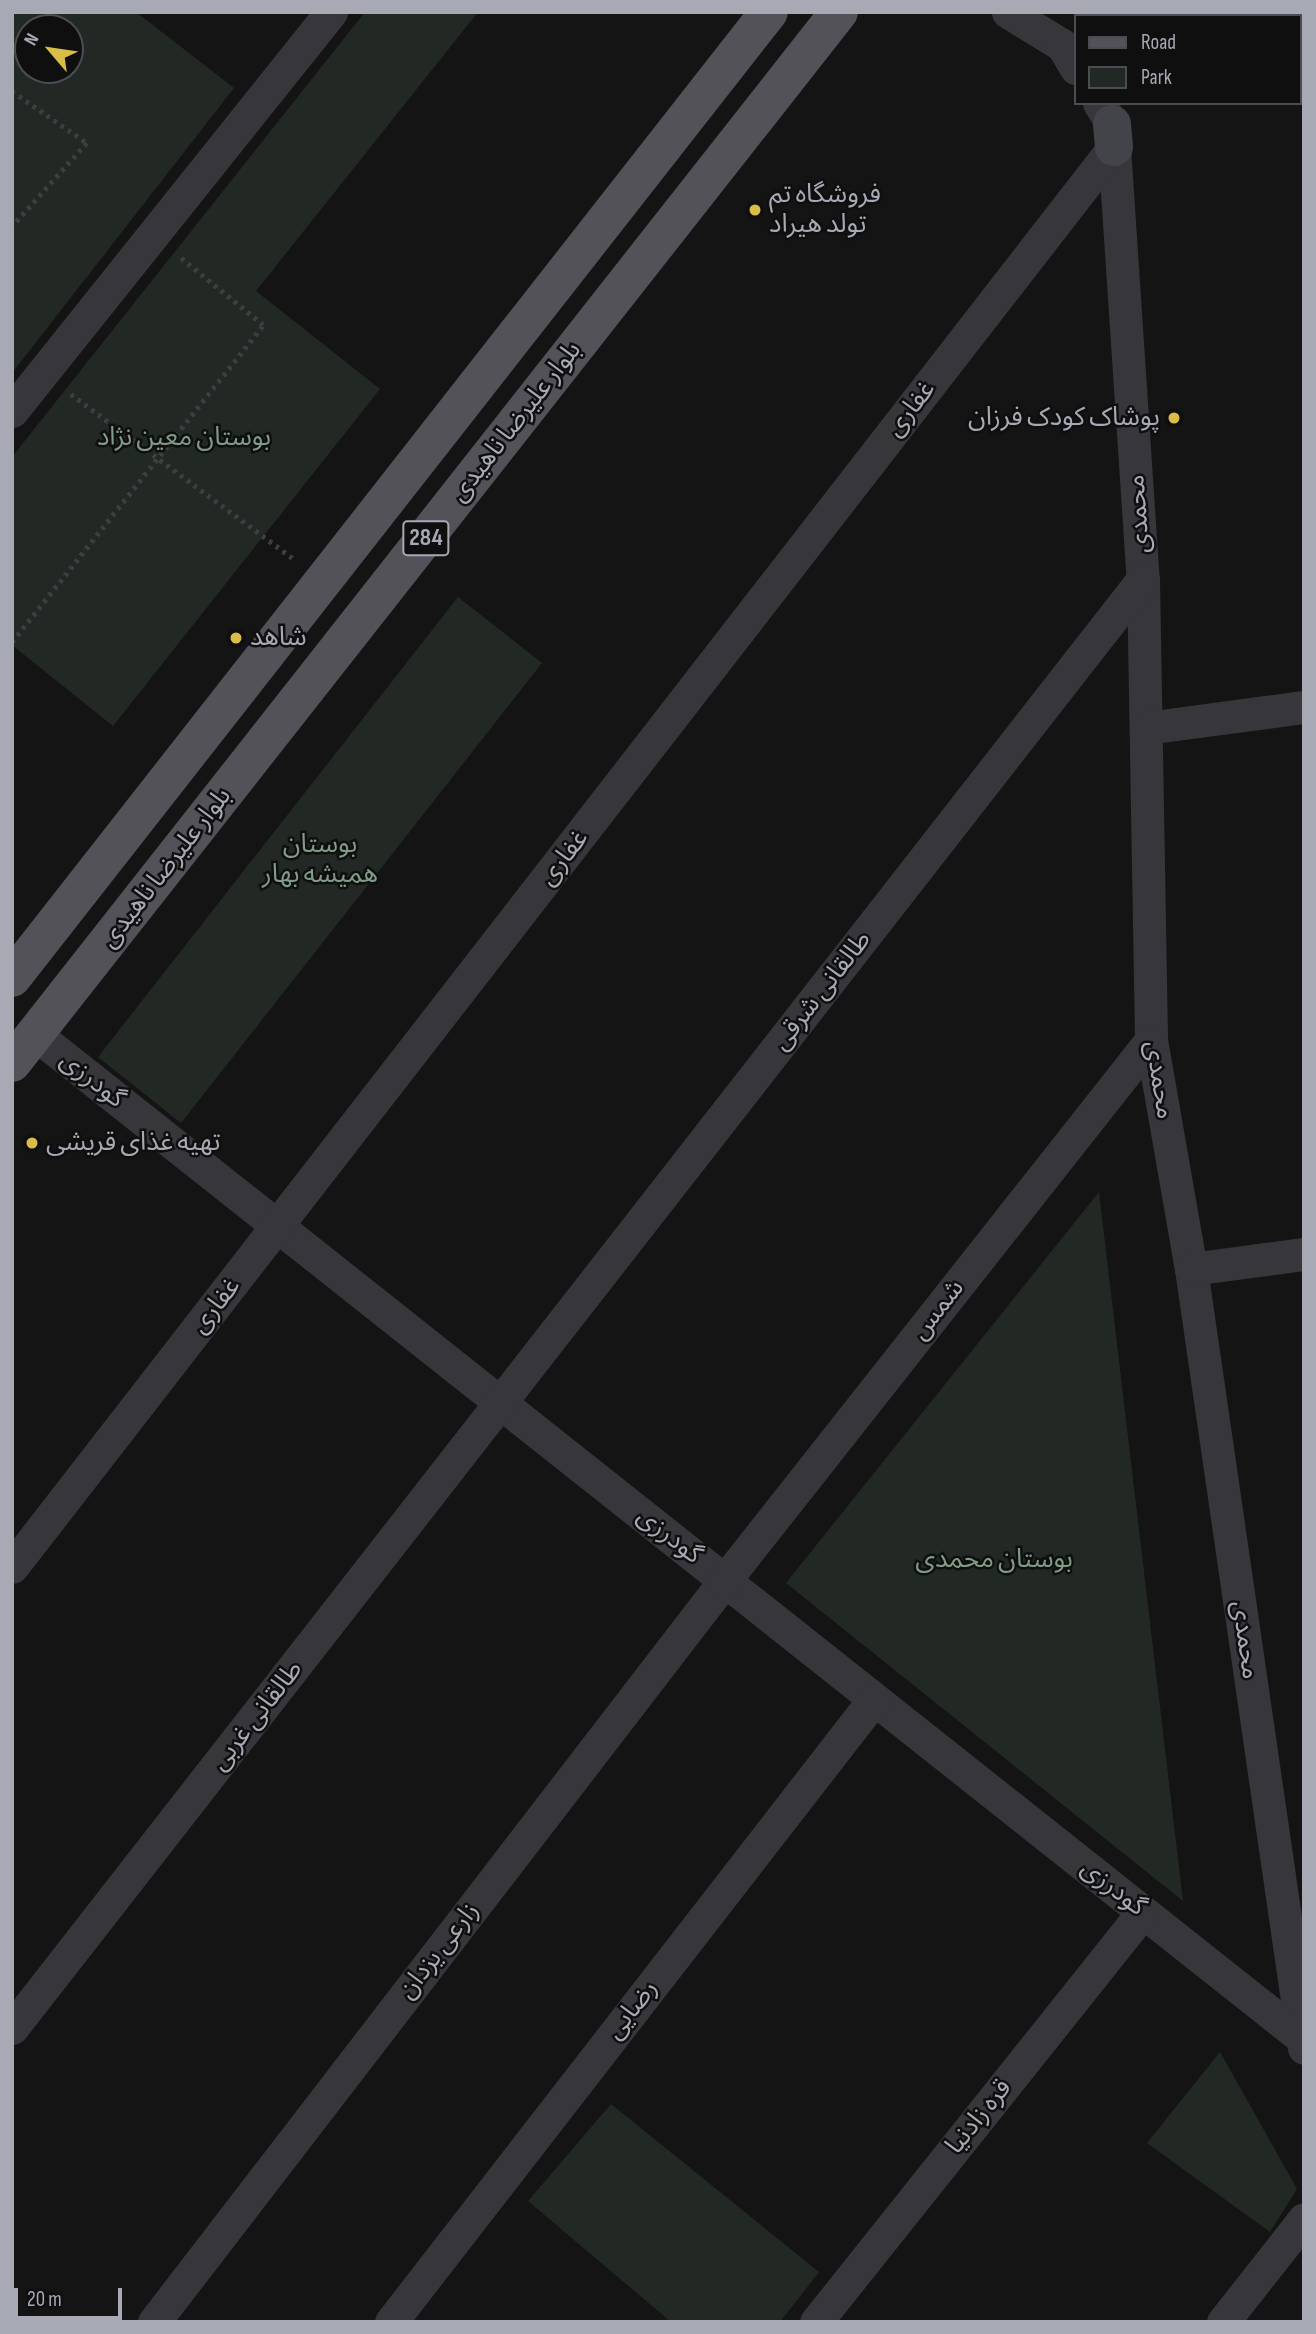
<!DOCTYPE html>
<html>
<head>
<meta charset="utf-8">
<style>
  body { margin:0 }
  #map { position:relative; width:1316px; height:2334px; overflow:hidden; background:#141415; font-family:"Sofia Sans Condensed","Noto Sans Arabic",sans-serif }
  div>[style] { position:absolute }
  .green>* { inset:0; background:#222924 }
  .path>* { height:4.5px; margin-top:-2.25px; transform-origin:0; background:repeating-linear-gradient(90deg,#3d3e42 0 3.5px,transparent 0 8.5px) }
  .street>* { height:33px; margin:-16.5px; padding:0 16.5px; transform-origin:16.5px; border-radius:16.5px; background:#37373b }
  .secondary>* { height:38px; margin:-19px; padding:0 19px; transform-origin:19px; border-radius:19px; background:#434449 }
  .primary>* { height:38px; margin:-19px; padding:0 19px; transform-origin:19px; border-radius:19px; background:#525258 }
  .dots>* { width:19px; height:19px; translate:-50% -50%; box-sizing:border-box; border:4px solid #0f0f10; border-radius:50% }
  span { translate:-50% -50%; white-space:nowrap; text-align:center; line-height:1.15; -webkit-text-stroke:5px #0f0f10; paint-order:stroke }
  .shield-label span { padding:2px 5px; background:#0f0f10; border:2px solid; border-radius:5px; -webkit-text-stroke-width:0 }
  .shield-label { font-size:24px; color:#a7a9b4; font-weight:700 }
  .poi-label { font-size:26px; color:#a7a9b4 }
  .left { translate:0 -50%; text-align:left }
  .right { translate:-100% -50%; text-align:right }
  .street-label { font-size:26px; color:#a7a9b4 }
  .park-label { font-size:26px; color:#819c86 }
  .frame { position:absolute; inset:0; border:14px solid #a7a9b4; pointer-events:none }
  .legend { position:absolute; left:1074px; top:14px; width:228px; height:91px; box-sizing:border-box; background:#0f0f10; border:2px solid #4c4d52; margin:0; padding:9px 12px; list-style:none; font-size:21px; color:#a7a9b4 }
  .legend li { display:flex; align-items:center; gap:14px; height:35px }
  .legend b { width:35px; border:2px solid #4c4d52 }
  .north { position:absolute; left:14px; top:14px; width:70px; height:70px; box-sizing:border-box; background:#0f0f10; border:2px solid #4c4d52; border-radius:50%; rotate:299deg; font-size:19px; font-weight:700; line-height:28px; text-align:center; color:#a7a9b4 }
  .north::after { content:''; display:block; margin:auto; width:24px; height:32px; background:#d9bd47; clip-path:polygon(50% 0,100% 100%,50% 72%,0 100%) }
  .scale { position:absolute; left:14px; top:2288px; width:108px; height:32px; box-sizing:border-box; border:4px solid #a7a9b4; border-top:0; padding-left:9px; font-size:21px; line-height:24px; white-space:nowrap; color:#a7a9b4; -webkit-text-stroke:5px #0f0f10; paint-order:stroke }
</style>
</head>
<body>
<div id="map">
  <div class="green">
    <div style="clip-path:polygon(evenodd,12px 12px,136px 12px,234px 88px,12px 373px,12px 12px,28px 28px,70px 28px,70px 70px,28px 70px,28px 28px)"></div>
    <div style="clip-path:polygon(365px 12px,478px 12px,256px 291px,380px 389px,113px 726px,12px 645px,12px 457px)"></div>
    <div style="clip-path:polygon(458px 597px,542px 663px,181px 1123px,98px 1057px)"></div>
    <div style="clip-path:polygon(1099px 1192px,1183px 1901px,786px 1583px)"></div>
    <div style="clip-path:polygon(1220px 2052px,1297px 2189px,1270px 2232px,1147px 2143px)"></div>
    <div style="clip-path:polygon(611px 2104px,819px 2272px,780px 2322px,671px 2322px,528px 2201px)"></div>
  </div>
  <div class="path">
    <div style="left:12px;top:91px;width:91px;rotate:34.7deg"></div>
    <div style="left:87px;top:143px;width:113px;rotate:131.8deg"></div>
    <div style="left:71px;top:394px;width:279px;rotate:36.5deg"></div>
    <div style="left:12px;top:642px;width:404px;rotate:-51.6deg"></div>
    <div style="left:263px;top:325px;width:109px;rotate:-140.9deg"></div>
  </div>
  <div class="street">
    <div style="left:1008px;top:12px;width:63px;rotate:31.4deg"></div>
    <div style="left:1062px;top:45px;width:27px;rotate:59deg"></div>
    <div style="left:1104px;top:12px;width:4px;rotate:90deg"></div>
    <div style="left:1099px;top:103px;width:25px;rotate:58deg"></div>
    <div style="left:1114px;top:147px;width:433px;rotate:86.2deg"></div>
    <div style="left:1143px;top:579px;width:461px;rotate:89deg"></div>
    <div style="left:1151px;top:1040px;width:232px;rotate:80.1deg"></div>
    <div style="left:1191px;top:1269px;width:787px;rotate:81.75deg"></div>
    <div style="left:12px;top:411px;width:511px;rotate:-51.36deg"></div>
    <div style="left:1146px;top:728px;width:159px;rotate:-7.6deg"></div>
    <div style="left:35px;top:1034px;width:1617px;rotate:38.39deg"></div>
    <div style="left:1191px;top:1269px;width:114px;rotate:-7.6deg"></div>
    <div style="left:12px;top:1567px;width:1797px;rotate:-52.19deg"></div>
    <div style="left:12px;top:2028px;width:1838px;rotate:-52.03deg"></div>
    <div style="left:154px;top:2322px;width:936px;rotate:-52.42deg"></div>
    <div style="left:725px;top:1580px;width:688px;rotate:-51.73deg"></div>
    <div style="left:391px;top:2322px;width:788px;rotate:-52.21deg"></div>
    <div style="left:816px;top:2322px;width:524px;rotate:-51.43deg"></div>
    <div style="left:1223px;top:2322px;width:131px;rotate:-51.8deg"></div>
  </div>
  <div class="secondary">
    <div style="left:1112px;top:124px;width:23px;rotate:85deg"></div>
  </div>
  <div class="primary">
    <div style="left:12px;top:978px;width:1227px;rotate:-51.92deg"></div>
    <div style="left:12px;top:1063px;width:1337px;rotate:-51.8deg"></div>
  </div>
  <div class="dots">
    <div style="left:755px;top:210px;background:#d9bd47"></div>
    <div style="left:1174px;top:418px;background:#d9bd47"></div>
    <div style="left:236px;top:638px;background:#d9bd47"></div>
    <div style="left:32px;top:1143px;background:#d9bd47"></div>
  </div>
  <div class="shield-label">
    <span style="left:426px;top:538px">284</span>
  </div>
  <div class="poi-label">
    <span class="left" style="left:769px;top:210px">فروشگاه تم<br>تولد هیراد</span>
    <span class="right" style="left:1160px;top:418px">پوشاک کودک فرزان</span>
    <span class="left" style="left:250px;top:638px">شاهد</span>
    <span class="left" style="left:46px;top:1143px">تهیه غذای قریشی</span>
  </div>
  <div class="street-label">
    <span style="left:911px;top:409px;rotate:-52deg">غفاری</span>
    <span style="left:516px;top:422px;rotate:-52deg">بلوار علیرضا ناهیدی</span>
    <span style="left:1139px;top:514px;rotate:-94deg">محمدی</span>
    <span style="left:564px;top:858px;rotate:-52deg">غفاری</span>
    <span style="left:166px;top:868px;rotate:-52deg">بلوار علیرضا ناهیدی</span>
    <span style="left:822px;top:991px;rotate:-52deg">طالقانی شرقی</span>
    <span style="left:92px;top:1080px;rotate:38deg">گودرزی</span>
    <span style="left:1159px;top:1080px;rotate:81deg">محمدی</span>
    <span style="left:216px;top:1306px;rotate:-52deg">غفاری</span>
    <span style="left:938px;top:1310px;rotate:-52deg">شمس</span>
    <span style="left:669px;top:1536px;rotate:38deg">گودرزی</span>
    <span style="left:1245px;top:1640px;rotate:82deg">محمدی</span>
    <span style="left:257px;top:1716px;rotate:-52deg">طالقانی غربی</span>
    <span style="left:1113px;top:1888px;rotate:38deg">گودرزی</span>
    <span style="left:439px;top:1951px;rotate:-52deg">زارعی یزدان</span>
    <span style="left:632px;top:2010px;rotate:-52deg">رضایی</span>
    <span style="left:979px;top:2117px;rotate:-51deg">قره زادنیا</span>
  </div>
  <div class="park-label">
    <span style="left:184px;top:438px">بوستان معین نژاد</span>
    <span style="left:320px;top:860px">بوستان<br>همیشه بهار</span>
    <span style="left:994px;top:1560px">بوستان محمدی</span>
  </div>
  <div class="frame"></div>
  <ul class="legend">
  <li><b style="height:9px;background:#525258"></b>Road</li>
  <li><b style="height:19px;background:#222924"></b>Park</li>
  </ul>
  <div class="north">N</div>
  <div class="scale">20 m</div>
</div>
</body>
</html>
